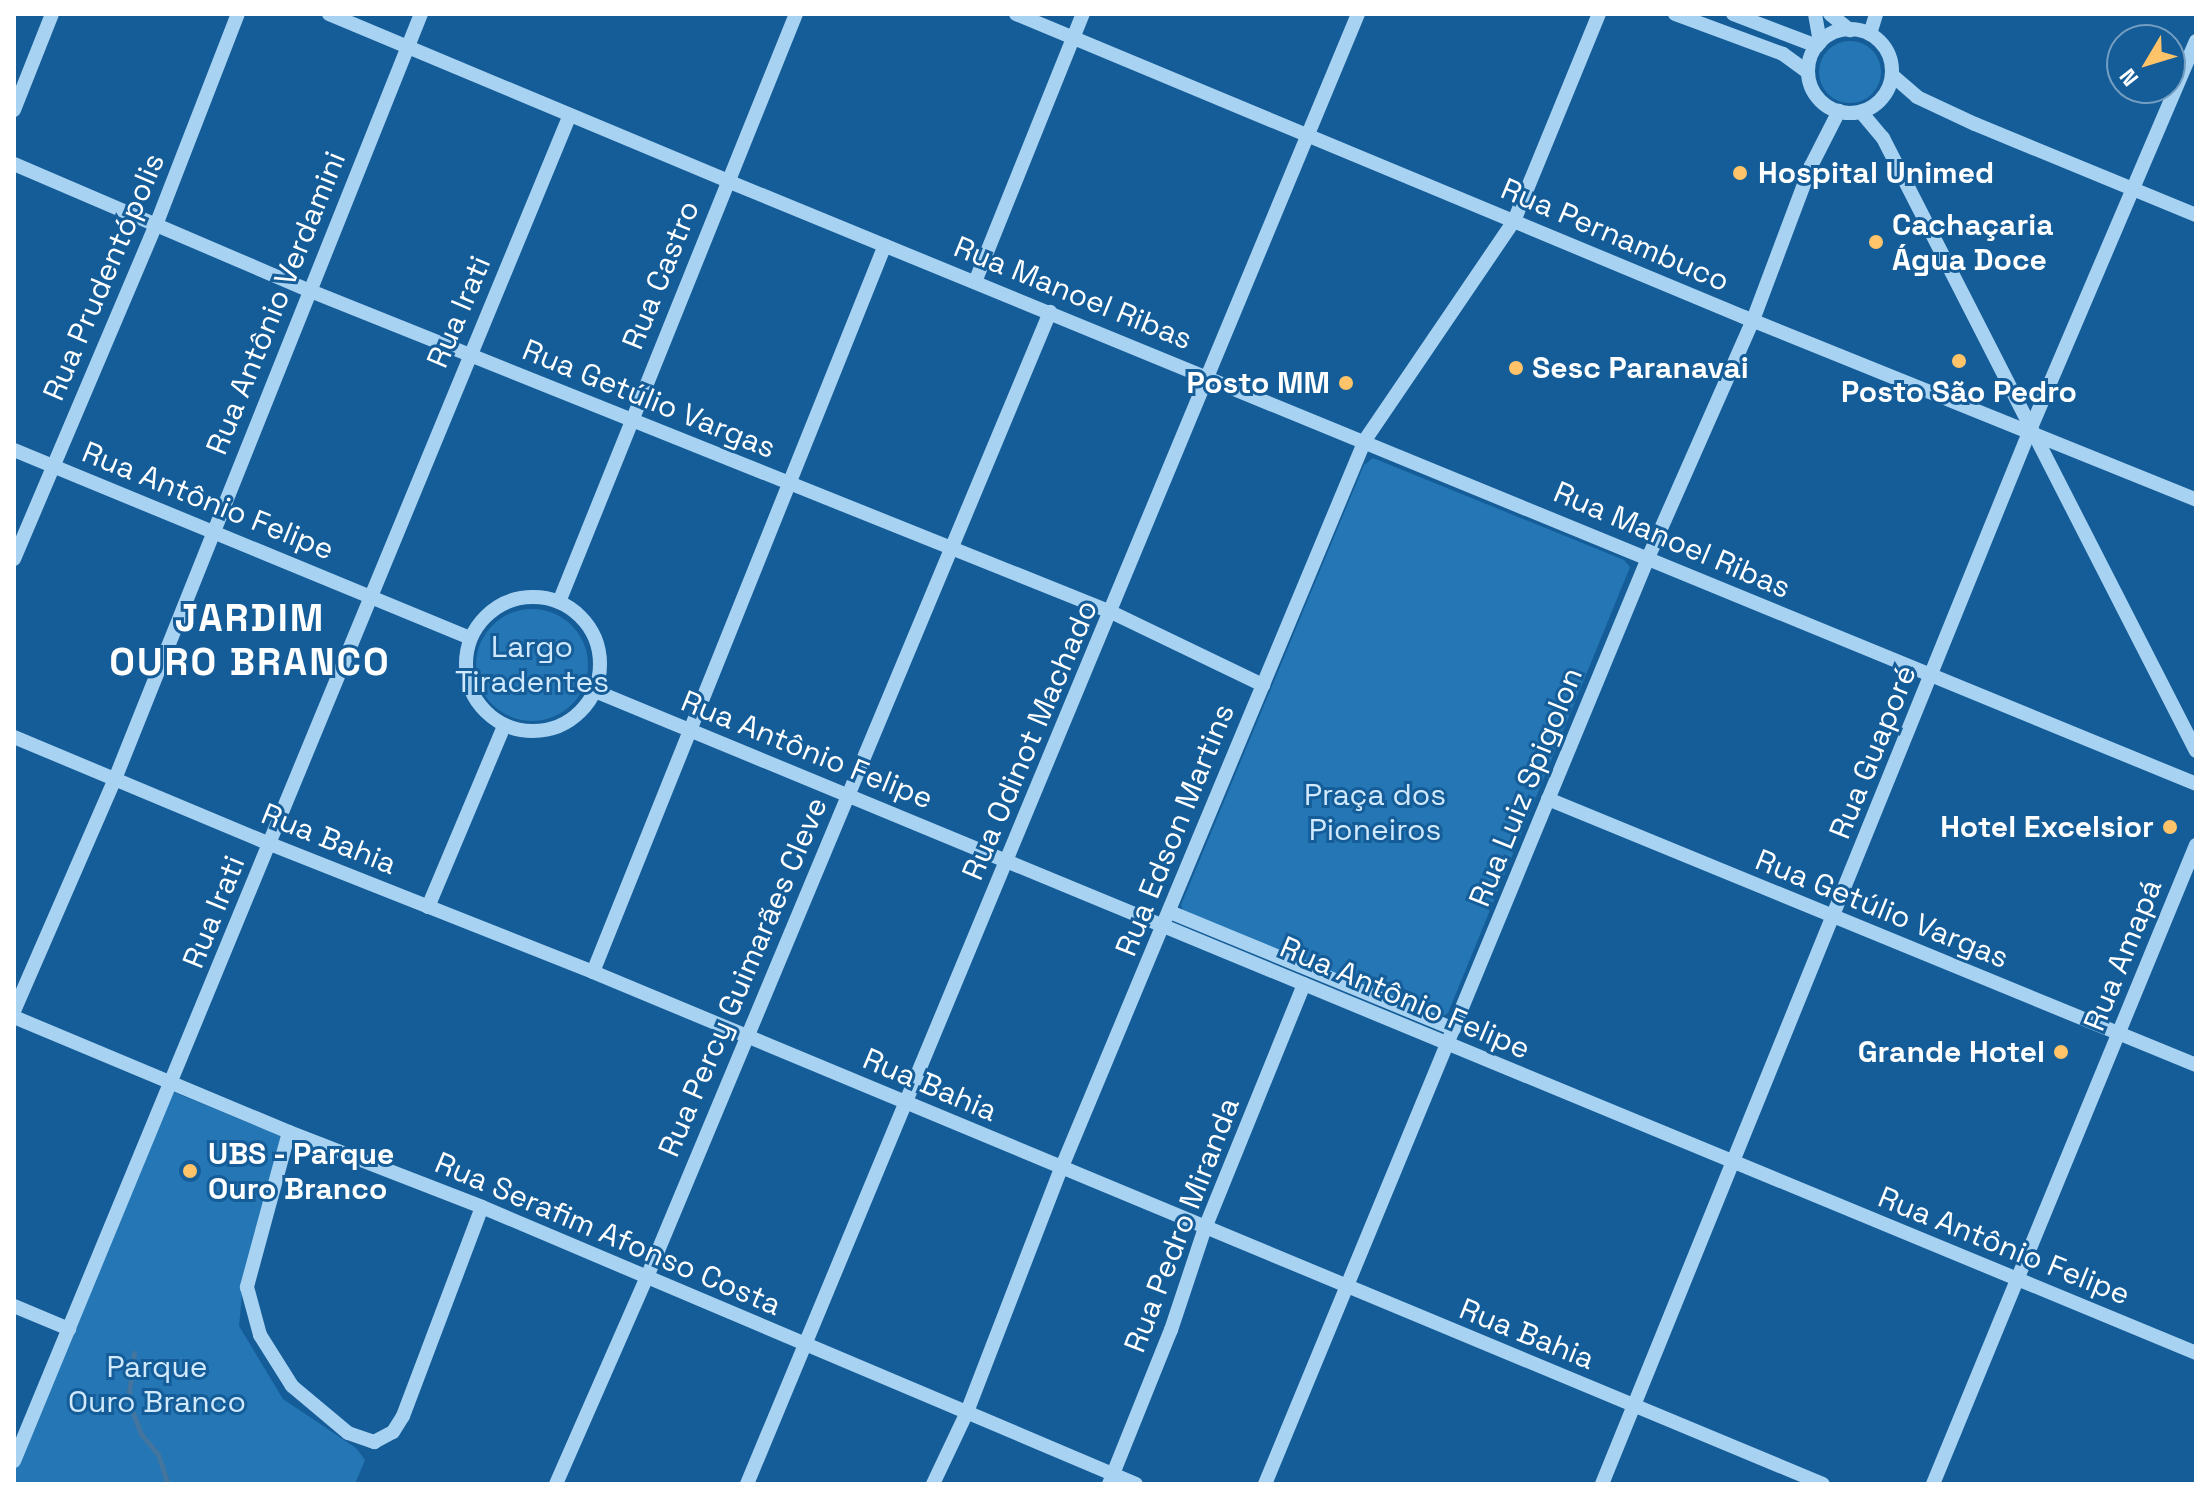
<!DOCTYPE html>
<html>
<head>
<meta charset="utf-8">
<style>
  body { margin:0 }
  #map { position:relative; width:2210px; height:1498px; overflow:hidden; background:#155d98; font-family:"Space Grotesk",sans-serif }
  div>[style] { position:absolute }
  .green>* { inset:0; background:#2476b5 }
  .round { border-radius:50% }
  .stream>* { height:5px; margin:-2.5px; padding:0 2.5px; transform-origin:2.5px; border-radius:2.5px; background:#43759f }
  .minor>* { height:14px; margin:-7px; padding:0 7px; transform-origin:7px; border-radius:7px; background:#a8d2f2 }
  .minor>.ring { margin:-7px; padding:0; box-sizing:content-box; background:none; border:14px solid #a8d2f2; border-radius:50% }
  .dots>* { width:22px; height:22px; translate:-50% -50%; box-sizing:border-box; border:4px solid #155d98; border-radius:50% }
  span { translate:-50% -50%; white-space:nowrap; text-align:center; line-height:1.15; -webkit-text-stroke:6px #155d98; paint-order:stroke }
  .poi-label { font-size:30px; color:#fff; font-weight:700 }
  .left { translate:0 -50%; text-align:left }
  .right { translate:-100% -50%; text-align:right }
  .street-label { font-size:30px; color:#fff }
  .park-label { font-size:30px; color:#d0e9fd }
  .district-label { font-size:38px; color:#fff; font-weight:700; letter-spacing:2px }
  .frame { position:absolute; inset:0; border:16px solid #fff; pointer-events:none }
  .north { position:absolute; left:2106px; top:24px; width:80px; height:80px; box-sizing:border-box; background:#155d98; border:2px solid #739ec1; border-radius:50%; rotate:232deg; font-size:22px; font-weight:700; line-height:32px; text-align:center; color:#fff }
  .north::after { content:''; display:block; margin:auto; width:28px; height:36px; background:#ffc369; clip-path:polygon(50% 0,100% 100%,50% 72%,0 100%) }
</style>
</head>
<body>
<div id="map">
  <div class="green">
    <div class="round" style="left:1819px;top:41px;width:62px;height:62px"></div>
    <div style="clip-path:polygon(1373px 458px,1624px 560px,1630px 567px,1448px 1013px,1440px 1018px,1183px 910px,1181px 905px,1364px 465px)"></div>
    <div class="round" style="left:476px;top:609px;width:112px;height:112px"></div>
    <div style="clip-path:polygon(171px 1091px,281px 1136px,243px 1284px,239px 1326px,283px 1399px,356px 1448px,365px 1460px,355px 1484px,14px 1484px,14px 1468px)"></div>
  </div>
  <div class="stream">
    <div style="left:134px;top:1353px;width:38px;rotate:97deg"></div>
    <div style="left:129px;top:1391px;width:17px;rotate:83deg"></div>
    <div style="left:131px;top:1408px;width:28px;rotate:69deg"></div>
    <div style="left:141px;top:1434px;width:26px;rotate:50deg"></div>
    <div style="left:158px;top:1454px;width:32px;rotate:72deg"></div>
  </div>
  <div class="minor">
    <div style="left:329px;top:14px;width:429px;rotate:22.7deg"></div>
    <div style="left:725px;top:180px;width:1590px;rotate:22.32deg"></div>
    <div style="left:1016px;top:14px;width:789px;rotate:22.6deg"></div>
    <div style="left:1744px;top:317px;width:488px;rotate:22deg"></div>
    <div style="left:1675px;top:14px;width:115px;rotate:20.3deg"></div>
    <div style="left:1783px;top:54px;width:31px;rotate:36deg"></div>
    <div style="left:1733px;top:14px;width:90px;rotate:20.9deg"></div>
    <div style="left:1815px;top:14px;width:29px;rotate:80deg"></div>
    <div style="left:1830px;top:14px;width:26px;rotate:39deg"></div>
    <div class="ring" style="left:1808px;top:29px;width:70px;height:70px"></div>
    <div style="left:1870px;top:34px;width:21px;rotate:-73deg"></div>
    <div style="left:1892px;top:75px;width:33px;rotate:41deg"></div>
    <div style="left:1917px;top:97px;width:64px;rotate:25deg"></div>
    <div style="left:1975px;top:124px;width:239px;rotate:22.4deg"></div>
    <div style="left:14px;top:110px;width:103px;rotate:-68.4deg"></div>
    <div style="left:1861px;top:112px;width:34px;rotate:50deg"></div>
    <div style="left:1883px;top:138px;width:688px;rotate:62.95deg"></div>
    <div style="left:14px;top:164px;width:320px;rotate:23.2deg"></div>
    <div style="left:308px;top:290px;width:865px;rotate:21.85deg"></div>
    <div style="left:1111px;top:612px;width:169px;rotate:25.7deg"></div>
    <div style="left:975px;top:282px;width:289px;rotate:-68.1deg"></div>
    <div style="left:14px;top:450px;width:493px;rotate:22.4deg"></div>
    <div style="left:14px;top:559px;width:363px;rotate:-67deg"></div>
    <div style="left:156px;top:225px;width:226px;rotate:-68.8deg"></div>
    <div class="ring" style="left:466px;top:597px;width:120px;height:120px"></div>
    <div style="left:559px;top:602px;width:634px;rotate:-68.05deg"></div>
    <div style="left:595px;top:691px;width:1732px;rotate:22.46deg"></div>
    <div style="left:14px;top:737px;width:272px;rotate:22.7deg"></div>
    <div style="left:265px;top:842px;width:353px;rotate:21.6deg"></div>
    <div style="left:593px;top:972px;width:1332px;rotate:22.6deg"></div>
    <div style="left:1548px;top:799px;width:700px;rotate:22.32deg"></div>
    <div style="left:428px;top:907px;width:196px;rotate:-67.2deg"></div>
    <div style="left:1170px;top:912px;width:307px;rotate:22.4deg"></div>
    <div style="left:593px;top:972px;width:783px;rotate:-68.12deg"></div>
    <div style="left:14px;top:1011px;width:253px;rotate:-66.5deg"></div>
    <div style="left:115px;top:779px;width:824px;rotate:-68.2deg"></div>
    <div style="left:14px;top:1017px;width:298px;rotate:22.7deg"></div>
    <div style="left:289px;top:1132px;width:207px;rotate:21.2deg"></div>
    <div style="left:482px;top:1207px;width:710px;rotate:22.95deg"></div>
    <div style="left:289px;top:1132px;width:161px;rotate:105.2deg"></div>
    <div style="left:247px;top:1287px;width:50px;rotate:74.8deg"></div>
    <div style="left:260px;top:1335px;width:60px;rotate:57.9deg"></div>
    <div style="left:292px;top:1386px;width:73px;rotate:40deg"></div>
    <div style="left:348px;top:1433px;width:28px;rotate:19deg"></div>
    <div style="left:374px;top:1442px;width:21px;rotate:-28deg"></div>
    <div style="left:393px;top:1432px;width:19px;rotate:-58deg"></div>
    <div style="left:403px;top:1416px;width:223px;rotate:-69.3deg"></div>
    <div style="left:14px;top:1306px;width:60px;rotate:22.7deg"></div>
    <div style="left:14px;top:1461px;width:1456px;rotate:-67.56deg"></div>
    <div style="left:556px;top:1484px;width:226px;rotate:-66.3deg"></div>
    <div style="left:647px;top:1277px;width:1046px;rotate:-67.33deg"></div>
    <div style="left:747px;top:1484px;width:1592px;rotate:-67.43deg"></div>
    <div style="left:933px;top:1484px;width:80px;rotate:-64.7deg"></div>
    <div style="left:967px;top:1412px;width:261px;rotate:-68.9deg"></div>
    <div style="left:1061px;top:1169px;width:790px;rotate:-67.36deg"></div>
    <div style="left:1365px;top:440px;width:265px;rotate:-55.8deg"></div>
    <div style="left:1514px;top:221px;width:224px;rotate:-67.7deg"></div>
    <div style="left:1109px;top:1484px;width:166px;rotate:-68.1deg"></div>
    <div style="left:1171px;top:1330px;width:108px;rotate:-71.6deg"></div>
    <div style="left:1205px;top:1228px;width:263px;rotate:-67.9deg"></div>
    <div style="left:1265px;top:1484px;width:1002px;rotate:-67.53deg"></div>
    <div style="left:1648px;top:558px;width:260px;rotate:-66.2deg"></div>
    <div style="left:1753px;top:320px;width:165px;rotate:-69.4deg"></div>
    <div style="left:1811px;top:166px;width:62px;rotate:-63deg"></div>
    <div style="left:1602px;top:1484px;width:1138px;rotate:-67.9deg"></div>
    <div style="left:2030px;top:430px;width:423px;rotate:-66.9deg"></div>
    <div style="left:1933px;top:1484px;width:691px;rotate:-67.63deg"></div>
  </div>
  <div class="dots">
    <div style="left:1740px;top:173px;background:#ffc369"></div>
    <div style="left:1876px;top:242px;background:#ffc369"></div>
    <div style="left:1959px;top:361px;background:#ffc369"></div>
    <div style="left:1516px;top:368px;background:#ffc369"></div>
    <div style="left:1346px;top:383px;background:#ffc369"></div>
    <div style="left:2170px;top:827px;background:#ffc369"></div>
    <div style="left:2061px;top:1052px;background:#ffc369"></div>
    <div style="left:190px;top:1171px;background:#ffc369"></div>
  </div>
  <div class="poi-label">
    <span class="left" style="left:1758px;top:173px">Hospital Unimed</span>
    <span class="left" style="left:1892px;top:242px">Cachaçaria<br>Água Doce</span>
    <span class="left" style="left:1532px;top:368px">Sesc Paranavai</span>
    <span class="right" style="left:1330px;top:383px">Posto MM</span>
    <span style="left:1959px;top:392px">Posto São Pedro</span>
    <span class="right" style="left:2154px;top:827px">Hotel Excelsior</span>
    <span class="right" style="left:2045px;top:1052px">Grande Hotel</span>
    <span class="left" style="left:208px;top:1171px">UBS - Parque<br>Ouro Branco</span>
  </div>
  <div class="street-label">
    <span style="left:1615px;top:235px;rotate:23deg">Rua Pernambuco</span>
    <span style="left:661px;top:275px;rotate:-68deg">Rua Castro</span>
    <span style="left:104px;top:277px;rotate:-67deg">Rua Prudentópolis</span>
    <span style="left:1073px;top:293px;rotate:22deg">Rua Manoel Ribas</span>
    <span style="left:276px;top:303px;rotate:-68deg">Rua Antônio Verdamini</span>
    <span style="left:459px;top:312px;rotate:-67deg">Rua Irati</span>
    <span style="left:649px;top:399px;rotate:22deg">Rua Getúlio Vargas</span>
    <span style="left:208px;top:501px;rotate:22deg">Rua Antônio Felipe</span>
    <span style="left:1672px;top:540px;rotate:23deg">Rua Manoel Ribas</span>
    <span style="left:1030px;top:740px;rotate:-67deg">Rua Odinot Machado</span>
    <span style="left:807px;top:750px;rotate:22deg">Rua Antônio Felipe</span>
    <span style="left:1873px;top:752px;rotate:-68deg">Rua Guaporé</span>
    <span style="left:1526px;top:787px;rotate:-68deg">Rua Luiz Spigolon</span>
    <span style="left:1175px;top:830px;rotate:-68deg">Rua Edson Martins</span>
    <span style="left:329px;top:839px;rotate:22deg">Rua Bahia</span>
    <span style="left:1882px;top:909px;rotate:22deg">Rua Getúlio Vargas</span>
    <span style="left:214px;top:912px;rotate:-68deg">Rua Irati</span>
    <span style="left:2123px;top:955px;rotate:-68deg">Rua Amapá</span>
    <span style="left:743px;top:977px;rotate:-67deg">Rua Percy Guimarães Cleve</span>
    <span style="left:1405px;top:998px;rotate:23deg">Rua Antônio Felipe</span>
    <span style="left:930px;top:1085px;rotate:23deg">Rua Bahia</span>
    <span style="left:1182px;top:1225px;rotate:-69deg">Rua Pedro Miranda</span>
    <span style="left:608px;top:1234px;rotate:23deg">Rua Serafim Afonso Costa</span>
    <span style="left:2004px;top:1246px;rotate:22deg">Rua Antônio Felipe</span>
    <span style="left:1527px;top:1334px;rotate:22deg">Rua Bahia</span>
  </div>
  <div class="park-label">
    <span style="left:532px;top:664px">Largo<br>Tiradentes</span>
    <span style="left:1375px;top:812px">Praça dos<br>Pioneiros</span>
    <span style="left:157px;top:1384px">Parque<br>Ouro Branco</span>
  </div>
  <div class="district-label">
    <span style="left:250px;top:641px">JARDIM<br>OURO BRANCO</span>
  </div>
  <div class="frame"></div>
  <div class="north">N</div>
</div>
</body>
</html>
